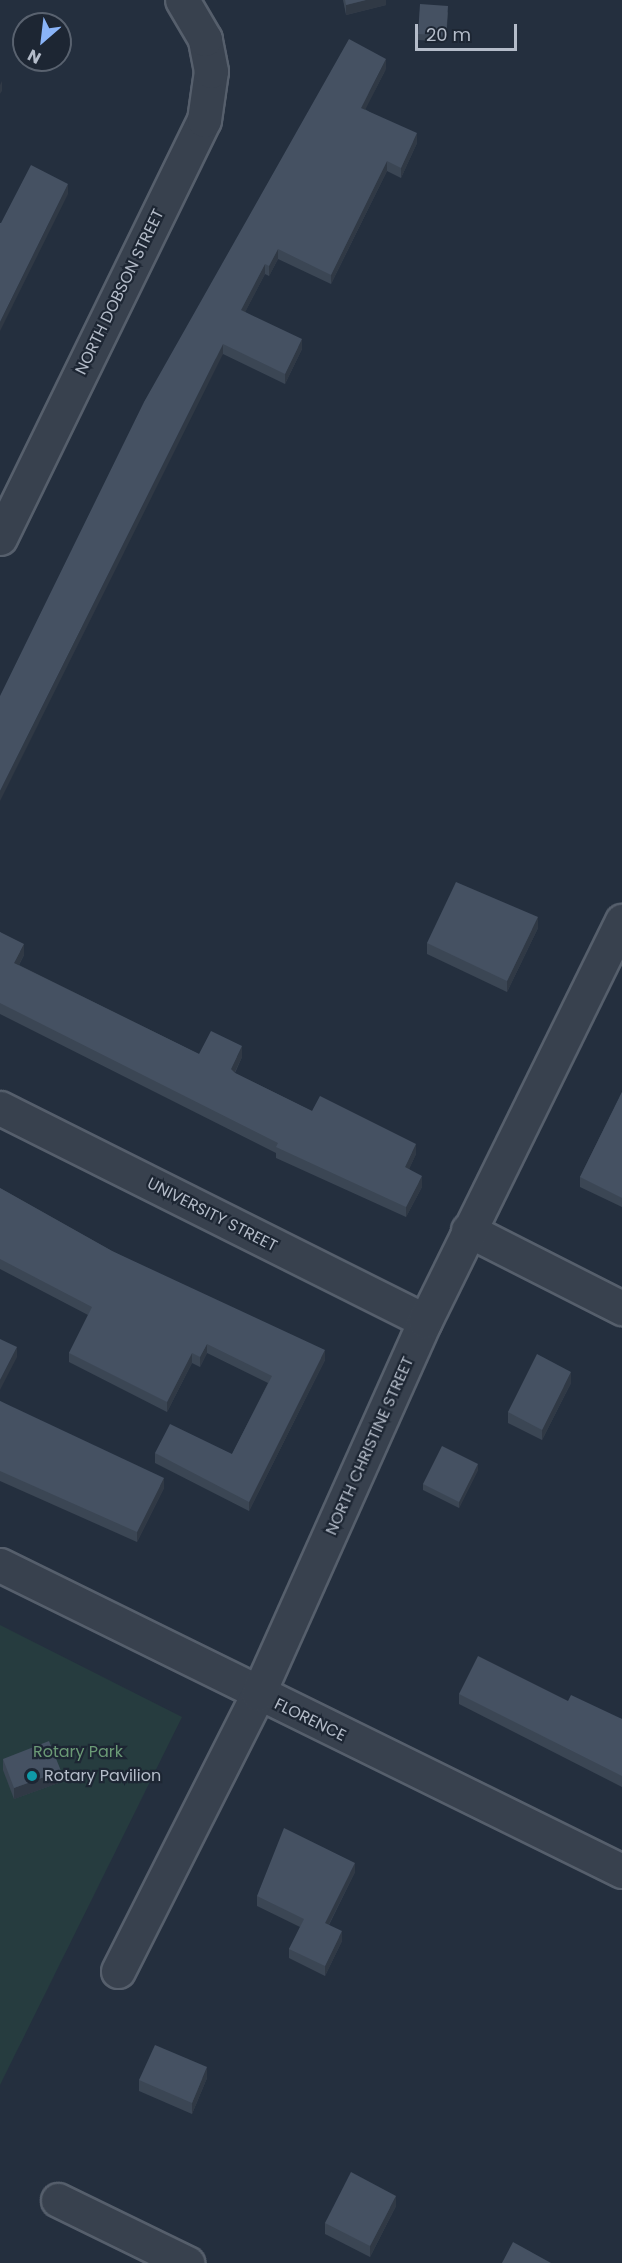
<!DOCTYPE html>
<html>
<head>
<meta charset="utf-8">
<style>
  body { margin:0 }
  #map { position:relative; width:622px; height:2263px; overflow:hidden; background:#242f3e; font-family:Poppins,sans-serif }
  div>[style] { position:absolute }
  .green>* { inset:0; background:#263c3f }
  .roads { filter:drop-shadow(2px 0 #565f6c) drop-shadow(-2px 0 #565f6c) drop-shadow(0 2px #565f6c) drop-shadow(0 -2px #565f6c) }
  .minor>* { height:33px; margin:-16.5px; padding:0 16.5px; transform-origin:16.5px; border-radius:16.5px; background:#38414e }
  .wall>* { inset:0; background:#3b4654 }
  .shaded-wall>* { inset:0; background:#303945 }
  .building>* { inset:0; background:#455162 }
  .dots>* { width:16px; height:16px; translate:-50% -50%; box-sizing:border-box; border:3px solid #1d2633; border-radius:50% }
  span { translate:-50% -50%; white-space:nowrap; text-align:center; line-height:1.15; -webkit-text-stroke:4.5px #1d2633; paint-order:stroke }
  .street-label { font-size:16px; color:#b4bcc9 }
  .park-label { font-size:16px; color:#6b9a76 }
  .poi-label { font-size:16px; color:#b4bcc9 }
  .left { translate:0 -50%; text-align:left }
  .north { position:absolute; left:12px; top:12px; width:60px; height:60px; box-sizing:border-box; background:#1d2633; border:2px solid #59626f; border-radius:50%; rotate:208deg; font-size:16px; font-weight:700; line-height:24px; text-align:center; color:#b4bcc9 }
  .north::after { content:''; display:block; margin:auto; width:21px; height:27px; background:#8ab4f8; clip-path:polygon(50% 0,100% 100%,50% 72%,0 100%) }
  .scale { position:absolute; left:415px; top:24px; width:102px; height:27px; box-sizing:border-box; border:3px solid #b4bcc9; border-top:0; padding-left:8px; font-size:18px; line-height:21px; white-space:nowrap; color:#b4bcc9; -webkit-text-stroke:4px #1d2633; paint-order:stroke }
</style>
</head>
<body>
<div id="map">
  <div class="green">
    <div style="clip-path:polygon(0 1625px,182px 1717px,0 2085px)"></div>
  </div>
  <div class="roads">
    <div class="minor">
      <div style="left:0;top:538px;width:465px;rotate:-64deg"></div>
      <div style="left:204px;top:120px;width:49px;rotate:-81.9deg"></div>
      <div style="left:211px;top:71px;width:33px;rotate:-101deg"></div>
      <div style="left:205px;top:39px;width:45px;rotate:-120.5deg"></div>
      <div style="left:0;top:1108px;width:475px;rotate:26.6deg"></div>
      <div style="left:468px;top:1230px;width:173px;rotate:26.9deg"></div>
      <div style="left:0;top:1565px;width:693px;rotate:26.2deg"></div>
      <div style="left:118px;top:1971px;width:310px;rotate:-63.2deg"></div>
      <div style="left:258px;top:1694px;width:409px;rotate:-65.9deg"></div>
      <div style="left:425px;top:1321px;width:446px;rotate:-63.8deg"></div>
      <div style="left:58px;top:2200px;width:144px;rotate:26deg"></div>
    </div>
  </div>
  <div class="wall">
    <div style="clip-path:polygon(343px 0,386px 0,386px 5px,346px 15px)"></div>
    <div style="clip-path:polygon(448px 12px,446px 42px,418px 40px,418px 34px)"></div>
    <div style="clip-path:polygon(386px 69px,365px 109px,417px 143px,401px 178px,387px 171px,331px 284px,278px 259px,269px 276px,265px 274px,245px 312px,302px 349px,285px 384px,223px 354px,144px 402px)"></div>
    <div style="clip-path:polygon(538px 928px,507px 992px,427px 954px,427px 943px)"></div>
    <div style="clip-path:polygon(0 932px,24px 955px,19px 965px,199px 1054px,242px 1057px,235px 1073px,312px 1111px,416px 1154px,409px 1169px,422px 1187px,406px 1217px,276px 1158px,276px 1153px,0 1014px)"></div>
    <div style="clip-path:polygon(622px 1092px,622px 1207px,580px 1187px,580px 1177px)"></div>
    <div style="clip-path:polygon(0 1188px,112px 1251px,325px 1360px,249px 1511px,155px 1463px,155px 1453px,232px 1454px,268px 1383px,207px 1353px,200px 1367px,192px 1363px,167px 1412px,69px 1362px,69px 1353px,88px 1315px,0 1269px)"></div>
    <div style="clip-path:polygon(571px 1383px,542px 1440px,508px 1423px,508px 1412px)"></div>
    <div style="clip-path:polygon(0 1401px,164px 1488px,137px 1542px,0 1481px)"></div>
    <div style="clip-path:polygon(478px 1470px,459px 1508px,423px 1490px,423px 1484px)"></div>
    <div style="clip-path:polygon(459px 1694px,568px 1701px,622px 1719px,622px 1787px,459px 1704px)"></div>
    <div style="clip-path:polygon(3px 1759px,61px 1782px,14px 1799px,3px 1770px)"></div>
    <div style="clip-path:polygon(355px 1872px,329px 1925px,342px 1941px,325px 1976px,289px 1958px,289px 1949px,300px 1927px,257px 1906px,257px 1896px)"></div>
    <div style="clip-path:polygon(207px 2078px,192px 2114px,139px 2091px,139px 2080px)"></div>
    <div style="clip-path:polygon(396px 2206px,370px 2257px,325px 2234px,325px 2223px)"></div>
  </div>
  <div class="shaded-wall">
    <div style="clip-path:polygon(366px 0,386px 0,386px 5px,346px 15px,346px 5px)"></div>
    <div style="clip-path:polygon(386px 59px,386px 69px,361px 118px,361px 108px)"></div>
    <div style="clip-path:polygon(2px 81px,2px 91px,0 94px,0 85px)"></div>
    <div style="clip-path:polygon(417px 133px,417px 143px,401px 178px,401px 168px)"></div>
    <div style="clip-path:polygon(387px 161px,387px 171px,331px 284px,331px 275px)"></div>
    <div style="clip-path:polygon(68px 184px,68px 194px,0 331px,0 322px)"></div>
    <div style="clip-path:polygon(278px 249px,278px 259px,269px 276px,269px 266px)"></div>
    <div style="clip-path:polygon(265px 264px,265px 274px,241px 320px,241px 310px)"></div>
    <div style="clip-path:polygon(302px 339px,302px 349px,285px 384px,285px 374px)"></div>
    <div style="clip-path:polygon(223px 344px,223px 354px,0 801px,0 791px)"></div>
    <div style="clip-path:polygon(538px 917px,538px 928px,507px 992px,507px 981px)"></div>
    <div style="clip-path:polygon(24px 944px,24px 955px,14px 974px,14px 963px)"></div>
    <div style="clip-path:polygon(242px 1046px,242px 1057px,231px 1080px,231px 1069px)"></div>
    <div style="clip-path:polygon(416px 1144px,416px 1154px,405px 1178px,405px 1167px)"></div>
    <div style="clip-path:polygon(422px 1176px,422px 1187px,406px 1217px,406px 1207px)"></div>
    <div style="clip-path:polygon(207px 1344px,207px 1353px,200px 1367px,200px 1357px)"></div>
    <div style="clip-path:polygon(17px 1347px,17px 1357px,0 1390px,0 1380px)"></div>
    <div style="clip-path:polygon(325px 1350px,325px 1360px,249px 1511px,249px 1502px)"></div>
    <div style="clip-path:polygon(192px 1353px,192px 1363px,167px 1412px,167px 1402px)"></div>
    <div style="clip-path:polygon(571px 1372px,571px 1383px,542px 1440px,542px 1430px)"></div>
    <div style="clip-path:polygon(478px 1464px,478px 1470px,459px 1508px,459px 1502px)"></div>
    <div style="clip-path:polygon(164px 1478px,164px 1488px,137px 1542px,137px 1532px)"></div>
    <div style="clip-path:polygon(61px 1771px,61px 1782px,14px 1799px,14px 1788px)"></div>
    <div style="clip-path:polygon(355px 1863px,355px 1872px,325px 1932px,325px 1923px)"></div>
    <div style="clip-path:polygon(342px 1931px,342px 1941px,325px 1976px,325px 1966px)"></div>
    <div style="clip-path:polygon(207px 2067px,207px 2078px,192px 2114px,192px 2103px)"></div>
    <div style="clip-path:polygon(396px 2196px,396px 2206px,370px 2257px,370px 2246px)"></div>
  </div>
  <div class="building">
    <div style="clip-path:polygon(345px 0,366px 0,346px 5px)"></div>
    <div style="clip-path:polygon(420px 4px,448px 6px,446px 36px,418px 34px)"></div>
    <div style="clip-path:polygon(349px 39px,386px 59px,361px 108px,417px 133px,401px 168px,387px 161px,331px 275px,278px 249px,269px 266px,265px 264px,241px 310px,302px 339px,285px 374px,223px 344px,0 791px,0 696px,144px 402px)"></div>
    <div style="clip-path:polygon(31px 165px,68px 184px,0 322px,0 223px,1px 223px)"></div>
    <div style="clip-path:polygon(456px 882px,538px 917px,507px 981px,427px 943px)"></div>
    <div style="clip-path:polygon(0 932px,24px 944px,14px 963px,199px 1054px,211px 1031px,242px 1046px,231px 1069px,235px 1073px,312px 1111px,320px 1096px,416px 1144px,405px 1167px,422px 1176px,406px 1207px,276px 1147px,278px 1143px,0 1003px)"></div>
    <div style="clip-path:polygon(622px 1092px,622px 1198px,580px 1177px)"></div>
    <div style="clip-path:polygon(0 1188px,112px 1251px,325px 1350px,249px 1502px,155px 1453px,170px 1424px,232px 1454px,272px 1376px,207px 1344px,200px 1357px,192px 1353px,167px 1402px,69px 1353px,92px 1307px,0 1259px)"></div>
    <div style="clip-path:polygon(0 1339px,17px 1347px,0 1380px)"></div>
    <div style="clip-path:polygon(537px 1354px,571px 1372px,542px 1430px,508px 1412px)"></div>
    <div style="clip-path:polygon(0 1401px,164px 1478px,137px 1532px,0 1471px)"></div>
    <div style="clip-path:polygon(442px 1446px,478px 1464px,459px 1502px,423px 1484px)"></div>
    <div style="clip-path:polygon(478px 1656px,568px 1701px,571px 1695px,622px 1719px,622px 1776px,459px 1694px)"></div>
    <div style="clip-path:polygon(49px 1741px,61px 1771px,14px 1788px,3px 1759px)"></div>
    <div style="clip-path:polygon(284px 1828px,355px 1863px,325px 1923px,342px 1931px,325px 1966px,289px 1949px,304px 1919px,257px 1896px)"></div>
    <div style="clip-path:polygon(155px 2045px,207px 2067px,192px 2103px,139px 2080px)"></div>
    <div style="clip-path:polygon(351px 2172px,396px 2196px,370px 2246px,325px 2223px)"></div>
    <div style="clip-path:polygon(513px 2242px,551px 2263px,502px 2263px)"></div>
  </div>
  <div class="dots">
    <div style="left:32px;top:1776px;background:#0f9aa8"></div>
  </div>
  <div class="street-label">
    <span style="left:120px;top:292px;rotate:-64deg">NORTH DOBSON STREET</span>
    <span style="left:212px;top:1215px;rotate:27deg">UNIVERSITY STREET</span>
    <span style="left:370px;top:1446px;rotate:-66deg">NORTH CHRISTINE STREET</span>
    <span style="left:310px;top:1720px;rotate:26deg">FLORENCE</span>
  </div>
  <div class="park-label">
    <span style="left:78px;top:1752px">Rotary Park</span>
  </div>
  <div class="poi-label">
    <span class="left" style="left:44px;top:1776px">Rotary Pavilion</span>
  </div>
  <div class="north">N</div>
  <div class="scale">20 m</div>
</div>
</body>
</html>
